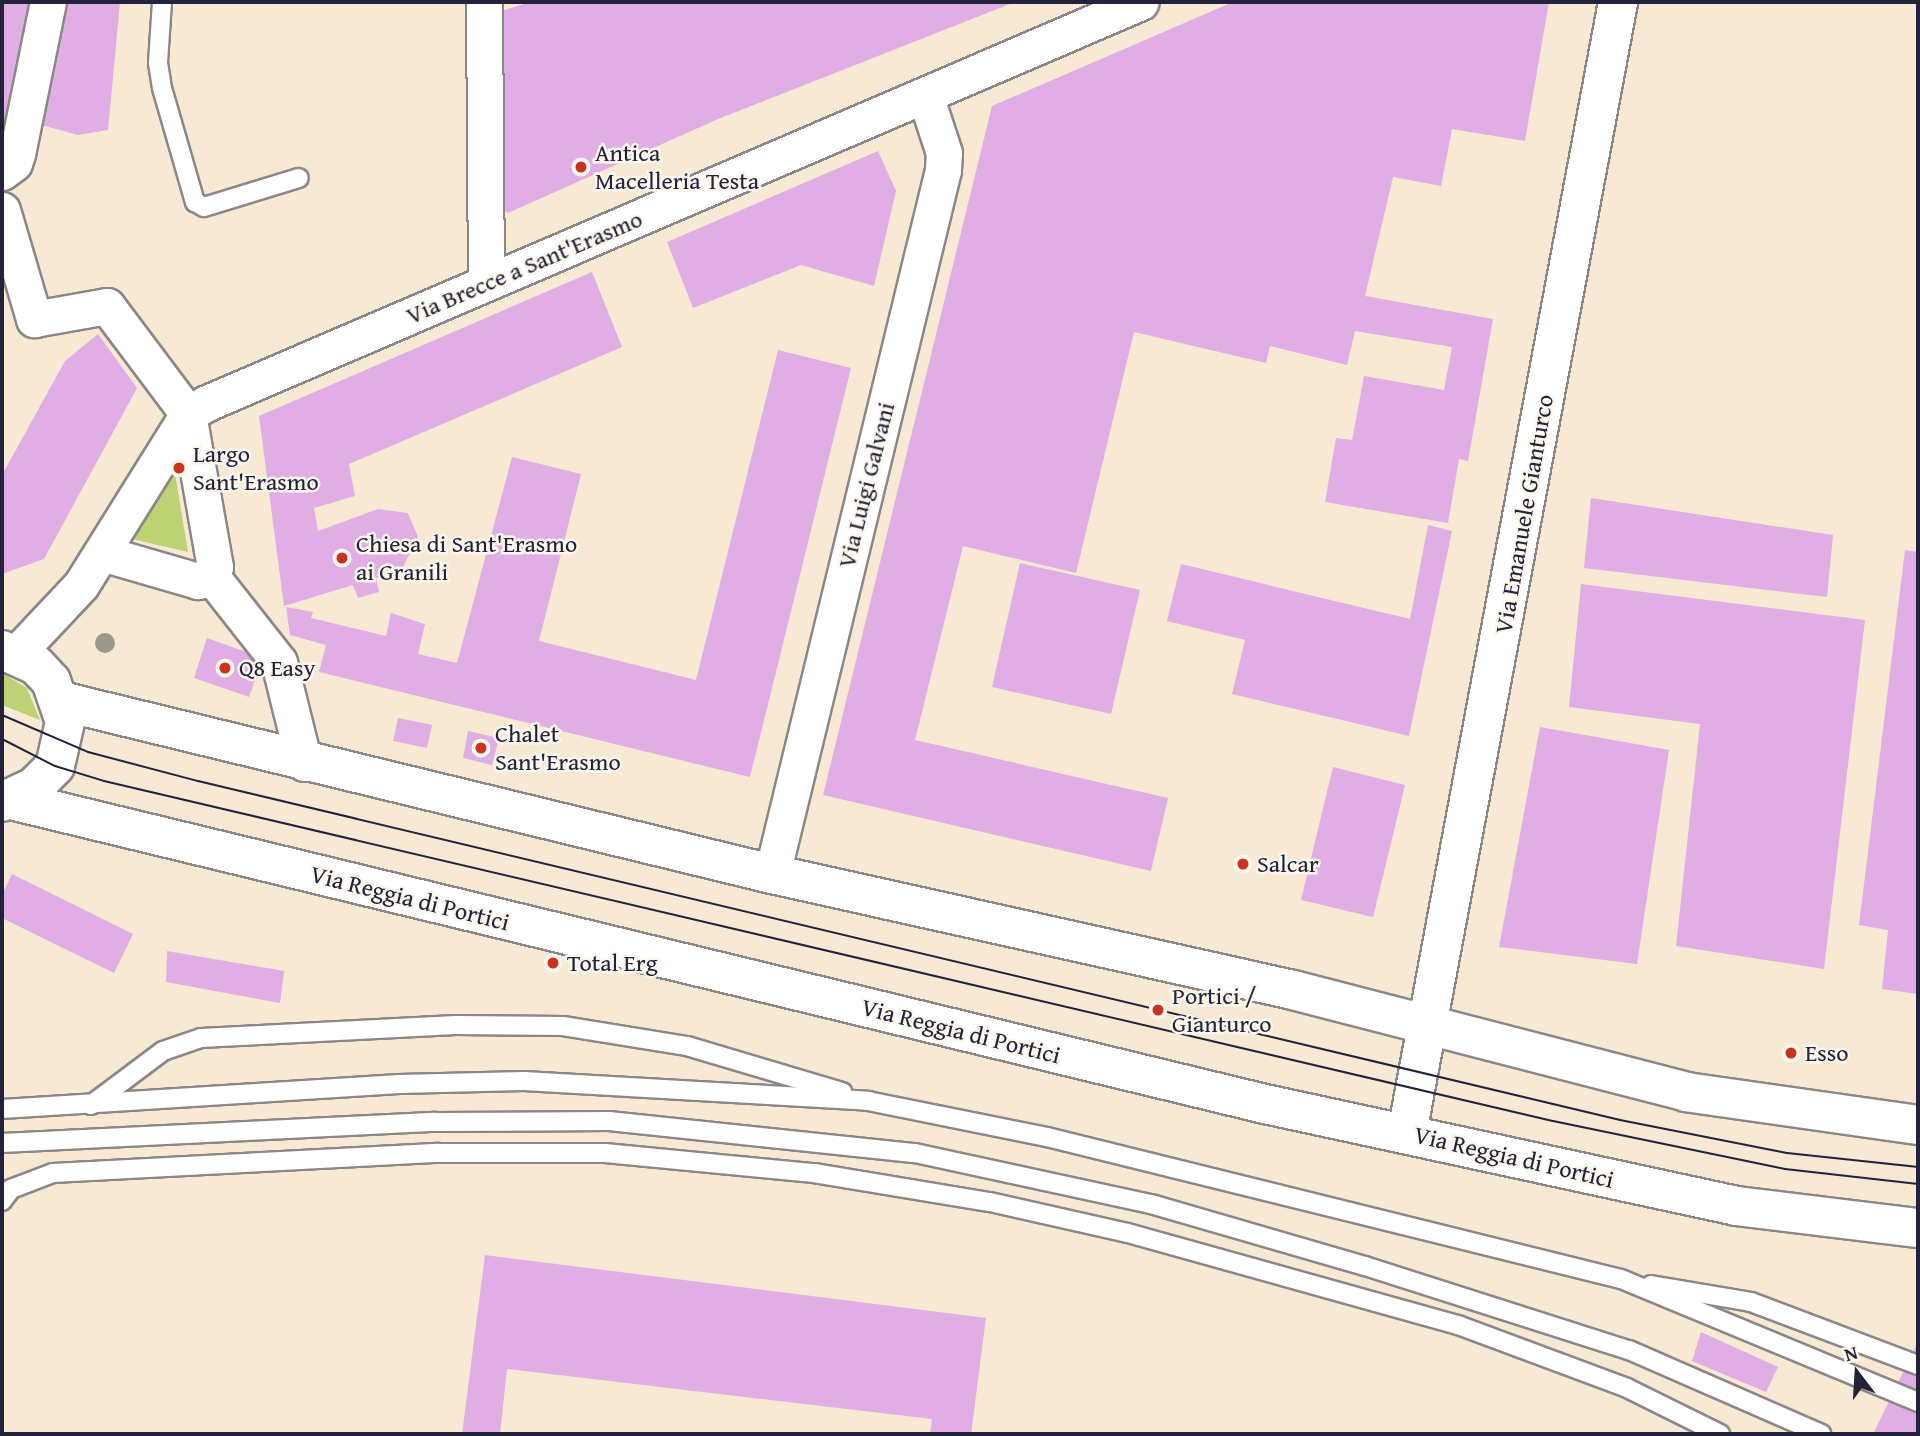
<!DOCTYPE html>
<html>
<head>
<meta charset="utf-8">
<style>
  body { margin:0 }
  #map { position:relative; width:1920px; height:1436px; overflow:hidden; background:#f7e9d3; font-family:"Gentium Book Plus",serif }
  div>[style] { position:absolute }
  .green>* { inset:0; background:#bdd275 }
  .building>* { inset:0; background:#e0ade4 }
  .roads { filter:drop-shadow(2px 0 #8c8687) drop-shadow(-2px 0 #8c8687) drop-shadow(0 2px #8c8687) drop-shadow(0 -2px #8c8687) }
  .lane>* { height:18px; margin:-9px; padding:0 9px; transform-origin:9px; border-radius:9px; background:#fff }
  .street>* { height:35px; margin:-17.5px; padding:0 17.5px; transform-origin:17.5px; border-radius:17.5px; background:#fff }
  .primary>* { height:38px; margin:-19px; padding:0 19px; transform-origin:19px; border-radius:19px; background:#fff }
  .tram>* { height:2px; margin:-1px; padding:0 1px; transform-origin:1px; border-radius:1px; background:#22223b }
  .trees>* { width:20px; height:20px; margin:-10px; border-radius:50%; background:#9b9989 }
  .dots>* { width:19px; height:19px; translate:-50% -50%; box-sizing:border-box; border:4px solid #fbf7ec; border-radius:50% }
  span { translate:-50% -50%; white-space:nowrap; text-align:center; line-height:1.15; -webkit-text-stroke:5px #fbf7ec; paint-order:stroke }
  .poi-label { font-size:24px; color:#22223b }
  .left { translate:0 -50%; text-align:left }
  .street-label { font-size:24px; color:#22223b }
  .frame { position:absolute; inset:0; border:4px solid #22223b; pointer-events:none }
  .north { position:absolute; left:1822px; top:1338px; width:70px; height:70px; -webkit-text-stroke:5px #fbf7ec; paint-order:stroke; rotate:343deg; font-size:19px; font-weight:700; line-height:28px; text-align:center; color:#22223b }
  .north::after { content:''; display:block; margin:auto; width:24px; height:32px; background:#22223b; clip-path:polygon(50% 0,100% 100%,50% 72%,0 100%) }
</style>
</head>
<body>
<div id="map">
  <div class="green">
    <div style="clip-path:polygon(175px 473px,188px 552px,132px 539px)"></div>
    <div style="clip-path:polygon(2px 673px,27px 688px,40px 720px,2px 705px)"></div>
  </div>
  <div class="building">
    <div style="clip-path:polygon(2px 2px,32px 2px,3px 141px,2px 141px)"></div>
    <div style="clip-path:polygon(61px 2px,120px 2px,108px 130px,78px 135px,34px 123px)"></div>
    <div style="clip-path:polygon(531px 2px,1015px 2px,718px 119px,508px 213px,502px 209px,494px 13px)"></div>
    <div style="clip-path:polygon(1233px 2px,1549px 2px,1525px 141px,1452px 129px,1441px 186px,1393px 177px,1365px 296px,1493px 319px,1468px 461px,1459px 459px,1448px 523px,1325px 502px,1336px 438px,1352px 440px,1364px 376px,1444px 390px,1452px 347px,1355px 331px,1347px 365px,1270px 346px,1266px 363px,1134px 332px,1076px 573px,963px 546px,915px 740px,1168px 798px,1151px 871px,823px 795px,992px 106px)"></div>
    <div style="clip-path:polygon(878px 151px,896px 191px,874px 286px,801px 265px,693px 308px,667px 242px)"></div>
    <div style="clip-path:polygon(592px 272px,622px 347px,349px 464px,355px 496px,314px 508px,318px 531px,378px 509px,408px 513px,418px 537px,402px 569px,376px 578px,379px 592px,358px 598px,353px 585px,284px 606px,259px 416px)"></div>
    <div style="clip-path:polygon(98px 334px,137px 388px,44px 559px,2px 574px,2px 475px,65px 361px)"></div>
    <div style="clip-path:polygon(778px 350px,851px 368px,750px 777px,319px 672px,326px 645px,290px 635px,286px 607px,313px 612px,311px 618px,386px 636px,391px 613px,425px 624px,418px 654px,457px 663px,512px 457px,581px 474px,539px 641px,696px 680px)"></div>
    <div style="clip-path:polygon(1591px 498px,1833px 535px,1827px 597px,1584px 568px)"></div>
    <div style="clip-path:polygon(1428px 525px,1452px 531px,1409px 736px,1232px 694px,1245px 640px,1167px 621px,1181px 564px,1410px 619px)"></div>
    <div style="clip-path:polygon(1905px 550px,1918px 552px,1918px 994px,1882px 989px,1888px 930px,1859px 925px)"></div>
    <div style="clip-path:polygon(1020px 563px,1140px 590px,1111px 714px,992px 687px)"></div>
    <div style="clip-path:polygon(1581px 584px,1865px 620px,1824px 969px,1676px 946px,1700px 724px,1569px 707px)"></div>
    <div style="clip-path:polygon(207px 638px,263px 658px,249px 697px,194px 678px)"></div>
    <div style="clip-path:polygon(398px 718px,432px 725px,427px 748px,393px 741px)"></div>
    <div style="clip-path:polygon(1540px 727px,1669px 750px,1637px 964px,1499px 947px)"></div>
    <div style="clip-path:polygon(468px 731px,499px 738px,492px 765px,463px 758px)"></div>
    <div style="clip-path:polygon(1333px 767px,1405px 785px,1373px 917px,1301px 900px)"></div>
    <div style="clip-path:polygon(12px 874px,133px 934px,114px 973px,2px 918px,2px 895px)"></div>
    <div style="clip-path:polygon(167px 951px,284px 971px,280px 1003px,166px 982px)"></div>
    <div style="clip-path:polygon(485px 1255px,986px 1318px,971px 1434px,930px 1434px,932px 1419px,507px 1369px,500px 1434px,462px 1434px)"></div>
    <div style="clip-path:polygon(1701px 1332px,1778px 1367px,1766px 1392px,1692px 1361px)"></div>
    <div style="clip-path:polygon(1918px 1342px,1918px 1434px,1873px 1434px)"></div>
  </div>
  <div class="roads">
    <div class="lane">
      <div style="left:162px;top:2px;width:61px;rotate:93.8deg"></div>
      <div style="left:158px;top:63px;width:25px;rotate:81deg"></div>
      <div style="left:162px;top:88px;width:119px;rotate:73.9deg"></div>
      <div style="left:195px;top:202px;width:10px;rotate:29deg"></div>
      <div style="left:204px;top:207px;width:99px;rotate:-17deg"></div>
      <div style="left:91px;top:1105px;width:90px;rotate:-36.9deg"></div>
      <div style="left:163px;top:1051px;width:40px;rotate:-18.9deg"></div>
      <div style="left:201px;top:1038px;width:255px;rotate:-2.9deg"></div>
      <div style="left:456px;top:1025px;width:107px;rotate:0.5deg"></div>
      <div style="left:563px;top:1026px;width:126px;rotate:9.2deg"></div>
      <div style="left:687px;top:1046px;width:162px;rotate:16.5deg"></div>
      <div style="left:2px;top:1109px;width:398px;rotate:-3.6deg"></div>
      <div style="left:399px;top:1084px;width:125px;rotate:-1.4deg"></div>
      <div style="left:524px;top:1081px;width:345px;rotate:3.3deg"></div>
      <div style="left:868px;top:1101px;width:183px;rotate:11.4deg"></div>
      <div style="left:1047px;top:1137px;width:591px;rotate:13.9deg"></div>
      <div style="left:1621px;top:1279px;width:321px;rotate:22.5deg"></div>
      <div style="left:2px;top:1143px;width:434px;rotate:-2.8deg"></div>
      <div style="left:435px;top:1122px;width:174px;rotate:-0.3deg"></div>
      <div style="left:609px;top:1121px;width:308px;rotate:6deg"></div>
      <div style="left:915px;top:1153px;width:241px;rotate:12.2deg"></div>
      <div style="left:1151px;top:1204px;width:223px;rotate:16.2deg"></div>
      <div style="left:1365px;top:1266px;width:277px;rotate:17.7deg"></div>
      <div style="left:1629px;top:1350px;width:210px;rotate:23.6deg"></div>
      <div style="left:2px;top:1201px;width:15px;rotate:-53deg"></div>
      <div style="left:11px;top:1189px;width:45px;rotate:-20.9deg"></div>
      <div style="left:53px;top:1173px;width:386px;rotate:-3deg"></div>
      <div style="left:438px;top:1153px;width:167px"></div>
      <div style="left:605px;top:1153px;width:210px;rotate:5.5deg"></div>
      <div style="left:814px;top:1173px;width:178px;rotate:9.4deg"></div>
      <div style="left:990px;top:1202px;width:141px;rotate:12.7deg"></div>
      <div style="left:1128px;top:1233px;width:343px;rotate:15.6deg"></div>
      <div style="left:1458px;top:1325px;width:180px;rotate:20.4deg"></div>
      <div style="left:1627px;top:1388px;width:104px;rotate:26.3deg"></div>
      <div style="left:1651px;top:1285px;width:101px;rotate:9.6deg"></div>
      <div style="left:1751px;top:1302px;width:178px;rotate:20.7deg"></div>
    </div>
    <div class="street">
      <div style="left:484px;top:2px;width:280px;rotate:89.6deg"></div>
      <div style="left:2px;top:172px;width:15px;rotate:-37deg"></div>
      <div style="left:14px;top:163px;width:9px;rotate:-72deg"></div>
      <div style="left:17px;top:154px;width:155px;rotate:-78.5deg"></div>
      <div style="left:2px;top:210px;width:114px;rotate:73.6deg"></div>
      <div style="left:34px;top:319px;width:74px;rotate:-10.1deg"></div>
      <div style="left:107px;top:306px;width:135px;rotate:53.1deg"></div>
      <div style="left:188px;top:414px;width:155px;rotate:80deg"></div>
      <div style="left:215px;top:567px;width:10px;rotate:107deg"></div>
      <div style="left:212px;top:577px;width:15px;rotate:164deg"></div>
      <div style="left:198px;top:581px;width:97px;rotate:-163.8deg"></div>
      <div style="left:212px;top:577px;width:108px;rotate:51.8deg"></div>
      <div style="left:279px;top:662px;width:104px;rotate:76.1deg"></div>
      <div style="left:17px;top:653px;width:93px;rotate:-46.7deg"></div>
      <div style="left:81px;top:585px;width:202px;rotate:-58deg"></div>
      <div style="left:188px;top:414px;width:22px;rotate:-30deg"></div>
      <div style="left:207px;top:403px;width:1016px;rotate:-23.24deg"></div>
      <div style="left:772px;top:874px;width:724px;rotate:-76.35deg"></div>
      <div style="left:943px;top:170px;width:17px;rotate:-87deg"></div>
      <div style="left:944px;top:153px;width:58px;rotate:-108.1deg"></div>
    </div>
    <div class="primary">
      <div style="left:2px;top:650px;width:37px;rotate:24deg"></div>
      <div style="left:36px;top:665px;width:22px;rotate:47deg"></div>
      <div style="left:51px;top:681px;width:43px;rotate:71.1deg"></div>
      <div style="left:65px;top:722px;width:45px;rotate:102.8deg"></div>
      <div style="left:55px;top:766px;width:30px;rotate:135deg"></div>
      <div style="left:34px;top:787px;width:35px;rotate:155deg"></div>
      <div style="left:61px;top:701px;width:732px;rotate:13.68deg"></div>
      <div style="left:772px;top:874px;width:534px;rotate:12.55deg"></div>
      <div style="left:1293px;top:990px;width:406px;rotate:14.5deg"></div>
      <div style="left:1686px;top:1092px;width:234px;rotate:8.1deg"></div>
      <div style="left:11px;top:800px;width:1290px;rotate:13.63deg"></div>
      <div style="left:1265px;top:1104px;width:482px;rotate:12.2deg"></div>
      <div style="left:1736px;top:1206px;width:183px;rotate:6.9deg"></div>
      <div style="left:1407px;top:1133px;width:1151px;rotate:-79.43deg"></div>
    </div>
  </div>
  <div class="tram">
    <div style="left:2px;top:715px;width:94px;rotate:23.3deg"></div>
    <div style="left:88px;top:752px;width:114px;rotate:14.8deg"></div>
    <div style="left:198px;top:781px;width:1462px;rotate:13.41deg"></div>
    <div style="left:1620px;top:1120px;width:170px;rotate:11.2deg"></div>
    <div style="left:1787px;top:1153px;width:132px;rotate:6.1deg"></div>
    <div style="left:2px;top:739px;width:59px;rotate:27deg"></div>
    <div style="left:55px;top:766px;width:51px;rotate:17deg"></div>
    <div style="left:104px;top:781px;width:1488px;rotate:13.21deg"></div>
    <div style="left:1553px;top:1121px;width:237px;rotate:11.7deg"></div>
    <div style="left:1785px;top:1169px;width:134px;rotate:6.4deg"></div>
  </div>
  <div class="trees">
    <div style="left:105px;top:643px"></div>
  </div>
  <div class="dots">
    <div style="left:581px;top:167px;background:#c8321e"></div>
    <div style="left:179px;top:468px;background:#c8321e"></div>
    <div style="left:342px;top:558px;background:#c8321e"></div>
    <div style="left:225px;top:668px;background:#c8321e"></div>
    <div style="left:481px;top:748px;background:#c8321e"></div>
    <div style="left:1243px;top:864px;background:#c8321e"></div>
    <div style="left:553px;top:963px;background:#c8321e"></div>
    <div style="left:1158px;top:1010px;background:#c8321e"></div>
    <div style="left:1791px;top:1053px;background:#c8321e"></div>
  </div>
  <div class="poi-label">
    <span class="left" style="left:595px;top:167px">Antica<br>Macelleria Testa</span>
    <span class="left" style="left:193px;top:468px">Largo<br>Sant'Erasmo</span>
    <span class="left" style="left:356px;top:558px">Chiesa di Sant'Erasmo<br>ai Granili</span>
    <span class="left" style="left:239px;top:668px">Q8 Easy</span>
    <span class="left" style="left:495px;top:748px">Chalet<br>Sant'Erasmo</span>
    <span class="left" style="left:1257px;top:864px">Salcar</span>
    <span class="left" style="left:567px;top:963px">Total Erg</span>
    <span class="left" style="left:1172px;top:1010px">Portici /<br>Gianturco</span>
    <span class="left" style="left:1805px;top:1053px">Esso</span>
  </div>
  <div class="street-label">
    <span style="left:524px;top:267px;rotate:-23deg">Via Brecce a Sant'Erasmo</span>
    <span style="left:866px;top:485px;rotate:-76deg">Via Luigi Galvani</span>
    <span style="left:1524px;top:514px;rotate:-80deg">Via Emanuele Gianturco</span>
    <span style="left:410px;top:898px;rotate:14deg">Via Reggia di Portici</span>
    <span style="left:961px;top:1031px;rotate:14deg">Via Reggia di Portici</span>
    <span style="left:1514px;top:1157px;rotate:13deg">Via Reggia di Portici</span>
  </div>
  <div class="frame"></div>
  <div class="north">N</div>
</div>
</body>
</html>
